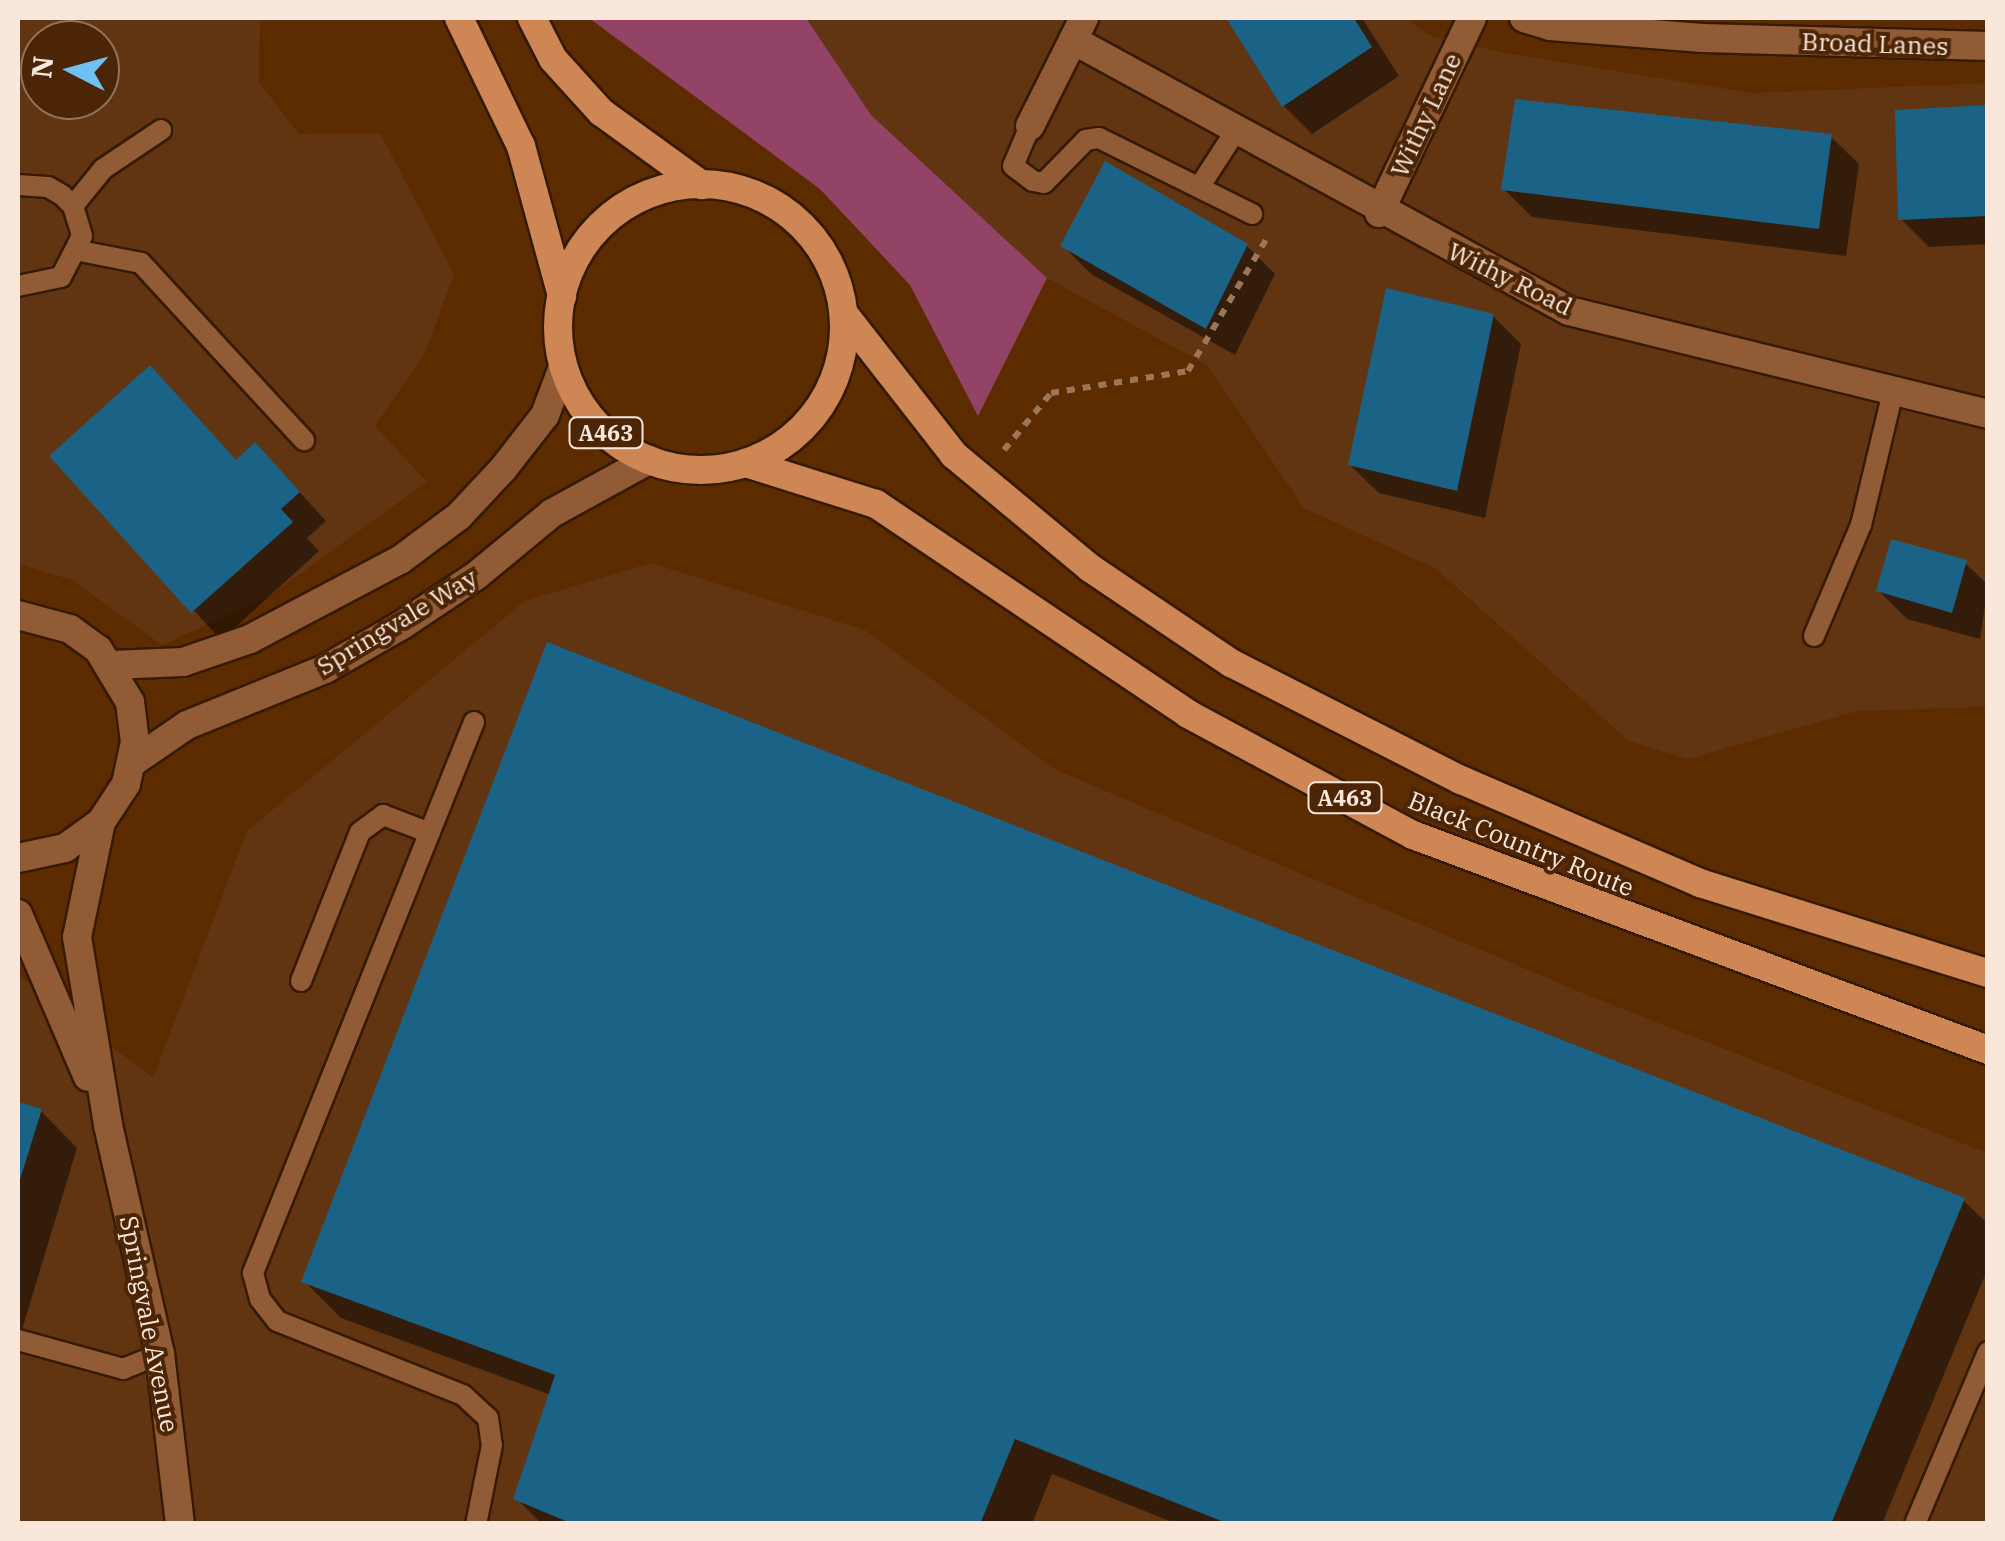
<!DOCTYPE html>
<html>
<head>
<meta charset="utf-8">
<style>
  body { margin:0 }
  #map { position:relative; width:2005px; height:1541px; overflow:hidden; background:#5c2b00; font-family:"IBM Plex Serif",serif }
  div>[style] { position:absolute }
  .built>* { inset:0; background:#613512 }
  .green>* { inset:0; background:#934466 }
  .shadow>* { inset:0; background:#0007 }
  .building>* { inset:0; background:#1a6286 }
  .path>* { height:6px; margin-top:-3px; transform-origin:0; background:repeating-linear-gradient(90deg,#9b7657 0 8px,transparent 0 16px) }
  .roads { filter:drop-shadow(2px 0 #351a05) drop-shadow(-2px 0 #351a05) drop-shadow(0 2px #351a05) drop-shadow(0 -2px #351a05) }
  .service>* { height:20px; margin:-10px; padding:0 10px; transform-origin:10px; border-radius:10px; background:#915b35 }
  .minor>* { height:28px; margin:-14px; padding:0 14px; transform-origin:14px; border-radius:14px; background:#915b35 }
  .tertiary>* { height:28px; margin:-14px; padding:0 14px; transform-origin:14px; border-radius:14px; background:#915b35 }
  .trunk>* { height:28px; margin:-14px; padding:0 14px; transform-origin:14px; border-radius:14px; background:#ce8654 }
  .trunk>.ring { margin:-14px; padding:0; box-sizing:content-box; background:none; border:28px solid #ce8654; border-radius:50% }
  span { translate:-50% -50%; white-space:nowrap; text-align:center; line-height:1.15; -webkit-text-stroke:8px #4b2505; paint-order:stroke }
  .shield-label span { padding:2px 8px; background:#4b2505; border:2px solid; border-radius:8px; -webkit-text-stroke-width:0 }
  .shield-label { font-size:22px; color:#fae7db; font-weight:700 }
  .street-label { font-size:25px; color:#fae7db }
  .frame { position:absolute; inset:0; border:20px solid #fae7db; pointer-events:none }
  .north { position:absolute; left:20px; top:20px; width:100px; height:100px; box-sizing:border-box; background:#4b2505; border:2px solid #91735b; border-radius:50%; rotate:276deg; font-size:28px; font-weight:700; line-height:40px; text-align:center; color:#fae7db }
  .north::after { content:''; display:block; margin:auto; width:35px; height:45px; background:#6dc2f3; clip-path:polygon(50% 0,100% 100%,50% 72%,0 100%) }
</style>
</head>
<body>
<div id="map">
  <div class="built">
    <div style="clip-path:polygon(evenodd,18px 18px,260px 18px,259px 82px,299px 134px,380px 133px,454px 274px,425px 353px,375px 426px,427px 482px,269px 596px,162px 645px,72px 580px,18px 564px,18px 18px,40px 40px,100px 40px,100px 100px,40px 100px,40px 40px)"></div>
    <div style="clip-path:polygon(806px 18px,1406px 18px,1429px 35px,1505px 53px,1752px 93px,1987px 83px,1987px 707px,1857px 711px,1688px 759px,1629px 741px,1435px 568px,1304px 508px,1207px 365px,1047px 278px,871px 115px)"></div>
    <div style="clip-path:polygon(651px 563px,865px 630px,1056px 770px,1580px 992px,1987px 1153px,1987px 1523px,18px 1523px,18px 975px,153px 1078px,247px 831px,525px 601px)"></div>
  </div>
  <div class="green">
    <div style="clip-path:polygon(589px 18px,806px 18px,871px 115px,1047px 278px,978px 416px,910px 285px,820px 189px)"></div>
  </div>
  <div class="shadow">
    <div style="clip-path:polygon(1229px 18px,1362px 18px,1399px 76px,1312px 134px,1284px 106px)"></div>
    <div style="clip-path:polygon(1988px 107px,1988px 244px,1929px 247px,1901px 219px)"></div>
    <div style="clip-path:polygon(1830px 136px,1859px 164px,1846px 256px,1532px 217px,1504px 189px)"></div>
    <div style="clip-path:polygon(1063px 246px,1247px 246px,1275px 274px,1235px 355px,1091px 274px)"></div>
    <div style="clip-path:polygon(1493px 316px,1521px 344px,1485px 518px,1379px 493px,1350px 465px)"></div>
    <div style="clip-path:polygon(53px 456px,237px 462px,283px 474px,326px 521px,307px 538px,319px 551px,221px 640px)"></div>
    <div style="clip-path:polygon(1965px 563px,1988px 585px,1980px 639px,1907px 619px,1879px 591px)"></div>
    <div style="clip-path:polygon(18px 1104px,41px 1111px,77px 1148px,18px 1343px)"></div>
    <div style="clip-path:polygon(1963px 1200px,1988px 1224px,1988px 1268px,1882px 1524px,1177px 1524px,1052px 1474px,1032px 1524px,542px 1524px,516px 1498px,551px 1395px,341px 1318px,304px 1281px)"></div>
  </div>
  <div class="building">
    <div style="clip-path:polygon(1226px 18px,1354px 18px,1372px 47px,1282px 107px)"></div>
    <div style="clip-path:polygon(1515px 99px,1832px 134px,1819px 229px,1501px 190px)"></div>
    <div style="clip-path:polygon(1988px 105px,1988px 216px,1898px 220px,1895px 110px)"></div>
    <div style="clip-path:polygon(1105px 161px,1248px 244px,1206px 329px,1060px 246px)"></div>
    <div style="clip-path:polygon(1386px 288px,1494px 314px,1457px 491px,1348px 465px)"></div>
    <div style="clip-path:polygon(150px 365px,236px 460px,255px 442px,300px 492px,281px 509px,293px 522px,191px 613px,49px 456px)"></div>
    <div style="clip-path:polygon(1891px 539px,1967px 560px,1952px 613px,1876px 591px)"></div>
    <div style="clip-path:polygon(547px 642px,1965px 1198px,1831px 1524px,1229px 1524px,1015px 1439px,980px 1524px,573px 1524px,513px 1499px,555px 1375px,301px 1282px)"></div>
    <div style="clip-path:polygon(18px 1102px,42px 1109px,18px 1186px)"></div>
  </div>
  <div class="path">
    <div style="left:1004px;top:450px;width:74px;rotate:-50.5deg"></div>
    <div style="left:1051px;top:393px;width:139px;rotate:-9.1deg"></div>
    <div style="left:1188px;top:371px;width:155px;rotate:-59.3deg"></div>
  </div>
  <div class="roads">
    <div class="service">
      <div style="left:1030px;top:126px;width:43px;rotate:113deg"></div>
      <div style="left:1013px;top:166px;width:25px;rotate:37deg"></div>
      <div style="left:1033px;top:181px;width:11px;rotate:10deg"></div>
      <div style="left:1044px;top:183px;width:60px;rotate:-45.7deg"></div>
      <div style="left:1086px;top:140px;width:13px;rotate:-9deg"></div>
      <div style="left:1099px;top:138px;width:171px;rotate:26.4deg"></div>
      <div style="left:18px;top:185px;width:30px;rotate:4deg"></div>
      <div style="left:48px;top:187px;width:16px;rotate:30deg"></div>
      <div style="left:62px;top:195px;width:16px;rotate:45deg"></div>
      <div style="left:73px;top:206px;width:31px;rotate:73deg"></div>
      <div style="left:82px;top:236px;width:46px;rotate:117.1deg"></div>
      <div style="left:61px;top:277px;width:44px;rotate:168.2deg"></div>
      <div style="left:1200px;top:186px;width:64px;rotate:-57.1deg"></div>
      <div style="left:73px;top:206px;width:48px;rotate:-51deg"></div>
      <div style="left:103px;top:169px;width:70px;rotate:-33.9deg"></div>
      <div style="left:80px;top:251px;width:62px;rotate:11.1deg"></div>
      <div style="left:141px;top:263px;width:241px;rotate:47.4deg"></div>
      <div style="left:1814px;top:636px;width:121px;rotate:-67.1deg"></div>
      <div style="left:1861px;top:525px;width:137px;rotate:-76.5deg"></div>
      <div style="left:474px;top:722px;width:594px;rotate:111.86deg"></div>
      <div style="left:253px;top:1273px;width:27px;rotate:75deg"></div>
      <div style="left:260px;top:1299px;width:28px;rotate:52deg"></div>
      <div style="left:277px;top:1321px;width:200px;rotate:21.7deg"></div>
      <div style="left:463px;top:1395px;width:34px;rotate:43deg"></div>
      <div style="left:488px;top:1418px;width:27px;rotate:82deg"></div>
      <div style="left:492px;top:1445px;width:81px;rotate:101.4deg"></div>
      <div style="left:301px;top:981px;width:160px;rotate:-68.4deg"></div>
      <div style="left:360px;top:832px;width:29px;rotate:-36deg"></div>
      <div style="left:383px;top:815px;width:50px;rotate:21deg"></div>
      <div style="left:18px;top:1340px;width:109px;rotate:15.4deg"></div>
      <div style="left:123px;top:1369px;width:40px;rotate:-22deg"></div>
      <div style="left:1915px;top:1524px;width:187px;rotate:-67deg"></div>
    </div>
    <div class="minor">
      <div style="left:1073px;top:40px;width:565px;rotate:28.65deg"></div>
      <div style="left:1569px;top:311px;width:431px;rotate:13.8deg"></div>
      <div style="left:1030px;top:126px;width:121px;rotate:-63.4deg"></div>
      <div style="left:1379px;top:213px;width:216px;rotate:-64.5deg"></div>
      <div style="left:18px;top:615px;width:54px;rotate:15.1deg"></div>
      <div style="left:70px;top:629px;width:34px;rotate:36deg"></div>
      <div style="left:98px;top:649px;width:62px;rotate:58.9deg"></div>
      <div style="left:130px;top:702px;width:40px;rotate:82.9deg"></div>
      <div style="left:135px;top:742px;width:43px;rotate:102.1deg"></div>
      <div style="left:126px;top:784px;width:45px;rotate:123.3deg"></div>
      <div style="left:101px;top:822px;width:44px;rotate:144.2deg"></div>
      <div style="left:65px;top:848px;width:48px;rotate:168deg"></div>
      <div style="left:111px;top:665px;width:72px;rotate:-2.4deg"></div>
      <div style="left:183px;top:662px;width:71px;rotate:-18.9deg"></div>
      <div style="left:250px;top:639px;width:170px;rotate:-27.8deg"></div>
      <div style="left:400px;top:560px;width:74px;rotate:-36.7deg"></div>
      <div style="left:459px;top:516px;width:64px;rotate:-46.9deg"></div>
      <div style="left:503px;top:469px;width:68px;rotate:-52.1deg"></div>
      <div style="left:545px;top:415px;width:51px;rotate:-69.4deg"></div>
      <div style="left:133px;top:762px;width:65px;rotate:-34.4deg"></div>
      <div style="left:187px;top:725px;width:149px;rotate:-22.1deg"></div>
      <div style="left:325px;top:669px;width:89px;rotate:-29.7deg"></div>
      <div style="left:402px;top:625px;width:90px;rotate:-33.7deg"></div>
      <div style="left:477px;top:575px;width:97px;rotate:-39.6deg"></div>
      <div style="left:552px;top:513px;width:111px;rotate:-28.7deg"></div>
      <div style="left:101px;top:822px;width:117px;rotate:101.8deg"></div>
      <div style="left:77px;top:937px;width:191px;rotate:80.6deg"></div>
      <div style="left:108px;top:1125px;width:235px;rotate:77.2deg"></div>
      <div style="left:160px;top:1354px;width:171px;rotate:83.3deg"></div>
      <div style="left:18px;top:914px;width:177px;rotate:66.8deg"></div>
    </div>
    <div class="tertiary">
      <div style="left:1524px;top:18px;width:27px;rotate:17deg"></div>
      <div style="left:1550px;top:26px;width:153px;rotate:4.5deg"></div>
      <div style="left:1703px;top:38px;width:285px;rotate:1.6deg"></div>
    </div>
    <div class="trunk">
      <div style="left:459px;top:18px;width:142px;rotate:64.2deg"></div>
      <div style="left:521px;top:146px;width:156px;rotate:74.7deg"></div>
      <div style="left:532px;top:18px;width:46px;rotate:62.9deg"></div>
      <div style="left:553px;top:59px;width:72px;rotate:47.8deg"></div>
      <div style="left:601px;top:112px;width:125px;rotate:35.9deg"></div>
      <div class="ring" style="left:558px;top:184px;width:258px;height:258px"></div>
      <div style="left:844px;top:314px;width:179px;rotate:52deg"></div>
      <div style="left:954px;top:455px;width:177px;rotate:39.7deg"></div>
      <div style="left:1090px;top:568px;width:170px;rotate:34deg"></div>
      <div style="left:1231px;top:663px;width:258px;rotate:27deg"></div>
      <div style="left:1461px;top:780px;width:260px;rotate:23.3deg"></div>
      <div style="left:1700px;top:883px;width:302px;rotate:17.4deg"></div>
      <div style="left:746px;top:463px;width:136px;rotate:17.5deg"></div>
      <div style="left:876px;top:504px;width:376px;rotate:33.9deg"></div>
      <div style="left:1188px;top:714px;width:255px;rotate:28.3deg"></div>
      <div style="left:1413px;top:835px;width:614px;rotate:20.5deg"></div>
    </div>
  </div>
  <div class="shield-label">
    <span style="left:606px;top:433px">A463</span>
    <span style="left:1345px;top:798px">A463</span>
  </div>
  <div class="street-label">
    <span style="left:1875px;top:44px;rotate:2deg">Broad Lanes</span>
    <span style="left:1426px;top:115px;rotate:-65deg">Withy Lane</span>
    <span style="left:1510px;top:279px;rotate:26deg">Withy Road</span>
    <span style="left:397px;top:622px;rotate:-31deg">Springvale Way</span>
    <span style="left:1521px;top:844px;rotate:22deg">Black Country Route</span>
    <span style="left:149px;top:1324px;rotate:79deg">Springvale Avenue</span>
  </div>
  <div class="frame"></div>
  <div class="north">N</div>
</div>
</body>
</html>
